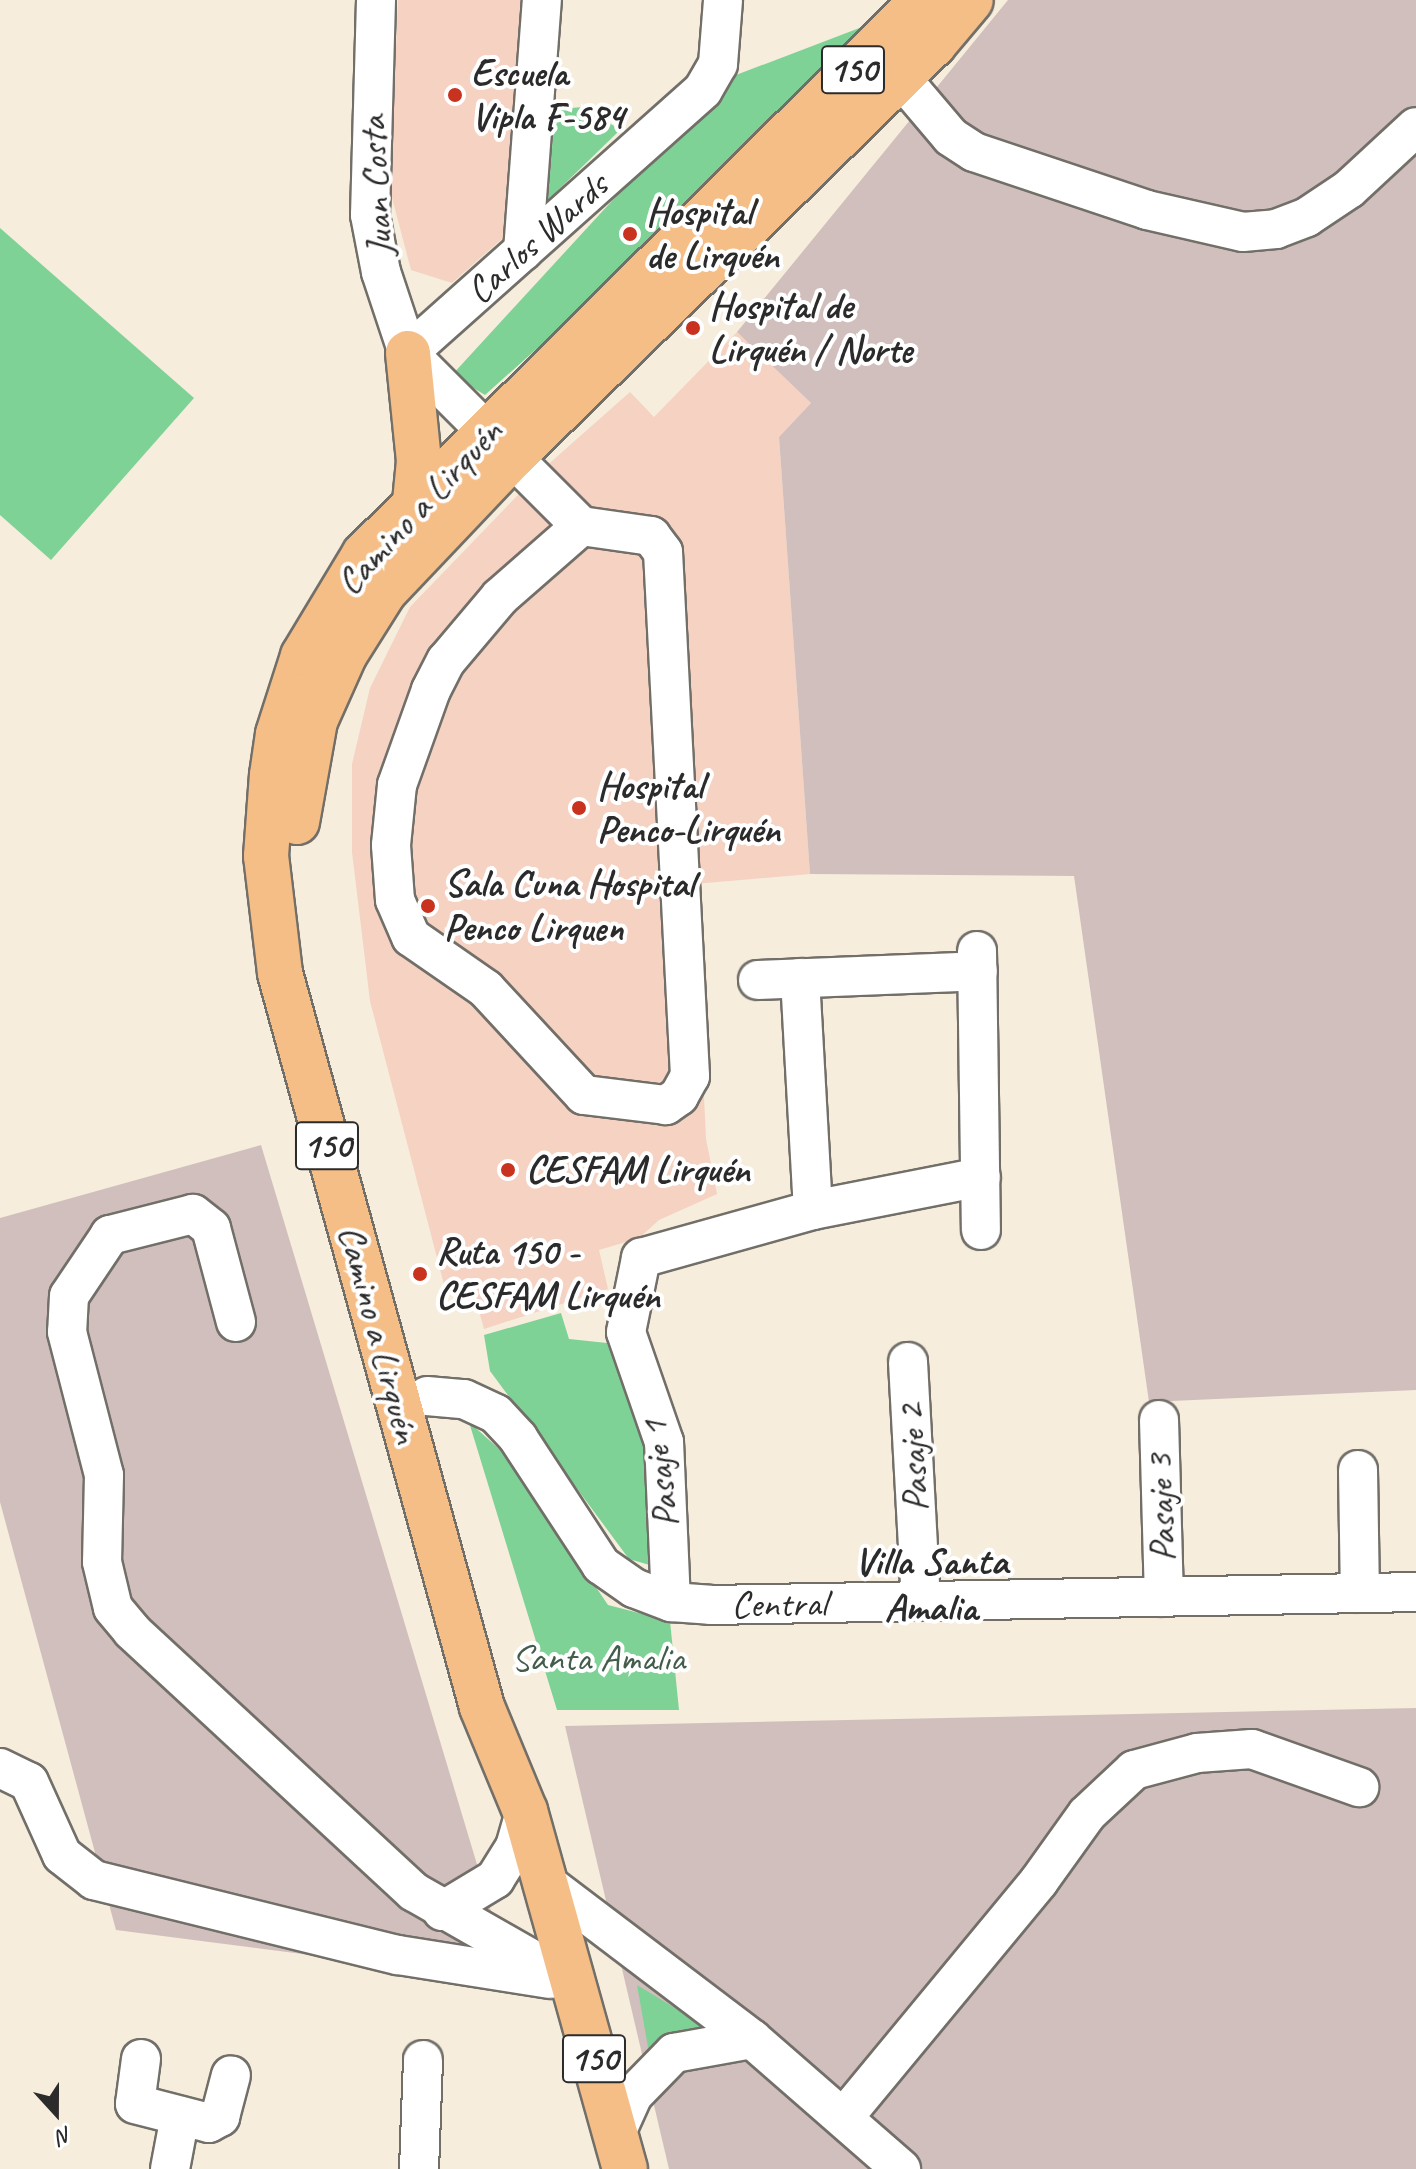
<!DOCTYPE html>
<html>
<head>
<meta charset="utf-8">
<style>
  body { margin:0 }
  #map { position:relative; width:1416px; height:2169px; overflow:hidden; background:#f6eddc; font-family:Caveat,sans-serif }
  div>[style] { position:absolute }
  .built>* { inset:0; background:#f5d2c2 }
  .industrial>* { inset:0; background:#d1bfbd }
  .green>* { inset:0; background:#7ed296 }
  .roads { filter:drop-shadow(2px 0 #726f69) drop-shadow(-2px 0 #726f69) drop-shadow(0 2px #726f69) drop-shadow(0 -2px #726f69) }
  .minor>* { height:38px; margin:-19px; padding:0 19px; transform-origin:19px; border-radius:19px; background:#fff }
  .major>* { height:44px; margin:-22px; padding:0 22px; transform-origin:22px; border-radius:22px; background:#f6be87 }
  .dots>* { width:22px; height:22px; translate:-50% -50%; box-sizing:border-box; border:4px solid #fff; border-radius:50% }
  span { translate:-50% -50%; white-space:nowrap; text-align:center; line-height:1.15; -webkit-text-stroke:8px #fff; paint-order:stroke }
  .shield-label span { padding:2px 6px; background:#fff; border:2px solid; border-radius:6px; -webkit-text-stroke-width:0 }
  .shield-label { font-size:36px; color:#2b2b2b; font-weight:700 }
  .poi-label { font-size:38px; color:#2b2b2b; font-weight:700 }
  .left { translate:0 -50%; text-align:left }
  .street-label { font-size:38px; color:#2b2b2b }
  .park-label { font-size:38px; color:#445d4b }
  .neighbourhood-label { font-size:40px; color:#2b2b2b; font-weight:700 }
  .north { position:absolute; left:16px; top:2073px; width:80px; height:80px; -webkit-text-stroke:6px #fff; paint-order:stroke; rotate:159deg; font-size:22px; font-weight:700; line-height:32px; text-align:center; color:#2b2b2b }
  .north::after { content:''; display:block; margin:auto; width:28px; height:36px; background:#2b2b2b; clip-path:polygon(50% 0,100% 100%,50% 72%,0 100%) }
</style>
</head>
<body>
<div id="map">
  <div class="built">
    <div style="clip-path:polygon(398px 0,525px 0,503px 238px,452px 283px,411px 270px,390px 190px)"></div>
    <div style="clip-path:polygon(737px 332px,811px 403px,779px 437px,810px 874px,694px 884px,706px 1139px,717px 1194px,659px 1220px,639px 1238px,599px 1250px,608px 1289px,484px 1329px,473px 1289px,447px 1296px,370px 1001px,352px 852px,352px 764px,370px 688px,410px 607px,543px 469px,630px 392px,654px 417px)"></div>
  </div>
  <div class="industrial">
    <div style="clip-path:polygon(1008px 0,1416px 0,1416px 1390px,1149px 1402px,1074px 876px,810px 874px,779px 437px,811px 403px,737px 332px)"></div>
    <div style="clip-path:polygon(261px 1145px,512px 1981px,116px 1930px,0 1502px,0 1218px)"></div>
    <div style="clip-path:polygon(1416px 1708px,1416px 2169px,669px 2169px,565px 1726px)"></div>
  </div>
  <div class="green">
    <div style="clip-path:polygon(862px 27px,648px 249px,485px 395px,452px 375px,723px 80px)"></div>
    <div style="clip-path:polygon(585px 107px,620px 130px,548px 200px,555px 109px)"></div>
    <div style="clip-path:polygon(0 228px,194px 398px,51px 560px,0 515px)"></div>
    <div style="clip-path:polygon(561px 1313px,569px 1339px,607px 1343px,638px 1408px,646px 1437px,653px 1566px,629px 1559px,490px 1371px,484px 1335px)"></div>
    <div style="clip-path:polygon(469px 1422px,507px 1456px,608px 1605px,670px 1621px,679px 1710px,557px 1710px)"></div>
    <div style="clip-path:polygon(637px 1985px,718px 2034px,653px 2075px)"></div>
  </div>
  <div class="roads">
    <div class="minor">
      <div style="left:376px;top:0;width:215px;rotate:91.6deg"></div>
      <div style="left:370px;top:215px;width:58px;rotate:79.1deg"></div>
      <div style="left:381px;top:272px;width:85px;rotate:71.6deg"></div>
      <div style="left:408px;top:353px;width:245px;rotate:45deg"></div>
      <div style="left:581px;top:526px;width:71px;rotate:8.1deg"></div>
      <div style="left:651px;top:536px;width:20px;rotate:53deg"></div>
      <div style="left:663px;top:552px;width:525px;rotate:87.05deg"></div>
      <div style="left:690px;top:1076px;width:23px;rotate:119deg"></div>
      <div style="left:679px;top:1096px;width:16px;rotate:145deg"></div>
      <div style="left:666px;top:1105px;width:83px;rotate:-173deg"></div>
      <div style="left:584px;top:1095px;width:144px;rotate:-132.8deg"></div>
      <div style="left:486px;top:989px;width:91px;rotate:-145.3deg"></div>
      <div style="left:411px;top:937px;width:40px;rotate:-113.4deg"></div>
      <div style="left:395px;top:900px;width:55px;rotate:-94.2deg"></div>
      <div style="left:391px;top:845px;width:60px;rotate:-84.3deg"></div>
      <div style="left:397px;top:785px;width:101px;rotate:-70.3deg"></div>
      <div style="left:431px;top:690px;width:33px;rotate:-63deg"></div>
      <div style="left:446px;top:661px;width:84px;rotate:-49.8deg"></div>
      <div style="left:500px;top:597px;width:108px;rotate:-41.2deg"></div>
      <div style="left:901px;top:78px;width:77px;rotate:49.7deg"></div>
      <div style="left:951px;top:137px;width:27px;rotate:33deg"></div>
      <div style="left:974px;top:152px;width:182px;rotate:18.5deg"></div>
      <div style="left:1147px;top:210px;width:98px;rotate:12.9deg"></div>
      <div style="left:1243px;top:232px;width:33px;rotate:-5deg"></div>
      <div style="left:1276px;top:229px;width:33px;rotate:-21deg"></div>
      <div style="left:1307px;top:217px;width:50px;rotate:-33.7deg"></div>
      <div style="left:1349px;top:189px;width:91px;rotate:-42.8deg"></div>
      <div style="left:523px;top:251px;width:252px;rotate:-85.7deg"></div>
      <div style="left:408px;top:353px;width:395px;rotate:-41.7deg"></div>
      <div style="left:703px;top:90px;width:30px;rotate:-60deg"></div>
      <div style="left:718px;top:64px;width:64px;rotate:-85.5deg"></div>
      <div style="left:977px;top:951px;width:279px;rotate:89.2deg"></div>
      <div style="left:800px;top:978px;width:232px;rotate:86.8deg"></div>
      <div style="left:758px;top:980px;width:220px;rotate:-2.3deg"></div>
      <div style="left:236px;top:1322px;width:97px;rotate:-104.9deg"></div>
      <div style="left:211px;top:1228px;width:23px;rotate:-142deg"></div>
      <div style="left:193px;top:1214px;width:86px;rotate:165.8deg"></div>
      <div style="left:110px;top:1235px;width:73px;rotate:123.9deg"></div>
      <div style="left:69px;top:1296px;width:36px;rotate:93deg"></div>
      <div style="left:67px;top:1332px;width:148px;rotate:75.5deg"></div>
      <div style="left:104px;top:1475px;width:87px;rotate:91.3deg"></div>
      <div style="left:102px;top:1562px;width:47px;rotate:76.6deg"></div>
      <div style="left:113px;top:1608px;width:30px;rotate:50deg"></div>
      <div style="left:132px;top:1631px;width:384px;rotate:42.8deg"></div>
      <div style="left:414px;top:1892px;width:182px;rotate:29.7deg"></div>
      <div style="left:908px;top:1362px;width:239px;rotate:86.9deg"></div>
      <div style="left:427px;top:1396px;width:37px;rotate:5deg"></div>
      <div style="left:464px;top:1399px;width:35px;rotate:25deg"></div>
      <div style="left:496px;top:1414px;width:33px;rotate:47deg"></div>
      <div style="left:518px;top:1438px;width:152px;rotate:56.8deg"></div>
      <div style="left:601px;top:1565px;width:40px;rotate:34.9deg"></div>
      <div style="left:634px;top:1588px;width:40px;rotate:21deg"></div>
      <div style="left:671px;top:1602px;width:39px;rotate:4deg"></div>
      <div style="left:710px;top:1605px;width:706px;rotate:-1.05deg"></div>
      <div style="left:1159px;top:1420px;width:177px;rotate:88.4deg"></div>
      <div style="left:1358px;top:1470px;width:123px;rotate:89.1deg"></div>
      <div style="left:671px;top:1602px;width:160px;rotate:-92.5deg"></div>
      <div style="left:664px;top:1442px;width:116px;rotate:-109.1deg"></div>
      <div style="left:626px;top:1332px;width:76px;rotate:-78.5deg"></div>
      <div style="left:641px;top:1258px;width:179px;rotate:-15.6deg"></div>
      <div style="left:813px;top:1210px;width:171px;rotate:-11.1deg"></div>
      <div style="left:0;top:1768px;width:32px;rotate:26deg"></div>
      <div style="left:29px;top:1782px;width:80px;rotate:65.7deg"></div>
      <div style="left:62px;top:1855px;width:41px;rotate:38deg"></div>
      <div style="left:94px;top:1880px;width:313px;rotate:13.9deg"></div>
      <div style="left:398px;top:1955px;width:154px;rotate:9deg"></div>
      <div style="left:545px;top:1882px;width:260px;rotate:37.2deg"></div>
      <div style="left:752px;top:2039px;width:198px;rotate:41.1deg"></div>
      <div style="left:442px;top:1911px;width:62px;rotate:-31.1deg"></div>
      <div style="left:495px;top:1879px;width:38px;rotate:-58deg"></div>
      <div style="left:515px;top:1847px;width:37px;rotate:-74deg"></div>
      <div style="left:141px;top:2059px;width:45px;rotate:97.6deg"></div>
      <div style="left:135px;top:2104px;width:76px;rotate:14.4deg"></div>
      <div style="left:209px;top:2123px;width:13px;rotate:-29deg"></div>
      <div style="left:220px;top:2117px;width:43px;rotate:-75.3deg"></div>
      <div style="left:844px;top:2117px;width:306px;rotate:-50.4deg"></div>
      <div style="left:1039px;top:1881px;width:82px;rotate:-54.4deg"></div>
      <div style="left:1087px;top:1814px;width:64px;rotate:-43.1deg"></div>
      <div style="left:1134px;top:1770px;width:65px;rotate:-15.1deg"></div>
      <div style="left:1197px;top:1753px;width:55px;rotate:-4.2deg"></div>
      <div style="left:1252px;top:1749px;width:114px;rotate:19.6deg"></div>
      <div style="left:615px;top:2135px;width:44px;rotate:-65.8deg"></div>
      <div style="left:633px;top:2095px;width:59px;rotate:-45.7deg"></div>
      <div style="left:674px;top:2053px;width:79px;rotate:-10.2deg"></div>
      <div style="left:170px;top:2169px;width:54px;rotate:-79.3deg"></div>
      <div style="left:419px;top:2169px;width:109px;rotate:-87.9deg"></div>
    </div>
    <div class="major">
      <div style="left:408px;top:353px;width:109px;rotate:84.2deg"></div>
      <div style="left:419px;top:461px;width:41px;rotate:95.6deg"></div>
      <div style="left:297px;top:822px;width:103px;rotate:-79.9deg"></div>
      <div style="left:315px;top:721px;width:73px;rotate:-65.9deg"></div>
      <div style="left:345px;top:654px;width:73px;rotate:-57.8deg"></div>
      <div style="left:384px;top:592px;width:187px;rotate:-46.5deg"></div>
      <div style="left:513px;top:456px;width:589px;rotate:-44.38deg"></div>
      <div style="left:934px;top:44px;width:57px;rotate:-49.9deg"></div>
      <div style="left:625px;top:2169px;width:372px;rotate:-105.6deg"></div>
      <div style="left:525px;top:1811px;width:113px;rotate:-112.5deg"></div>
      <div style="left:482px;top:1707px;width:761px;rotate:-105.39deg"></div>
      <div style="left:280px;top:973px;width:118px;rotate:-96.8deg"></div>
      <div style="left:266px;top:856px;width:81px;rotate:-85.8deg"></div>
      <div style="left:272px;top:775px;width:41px;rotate:-81.7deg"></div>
      <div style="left:278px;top:734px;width:82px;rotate:-72.2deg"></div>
      <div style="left:303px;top:656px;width:118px;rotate:-58.9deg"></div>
      <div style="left:364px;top:555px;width:788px;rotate:-44.79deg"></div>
    </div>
  </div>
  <div class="dots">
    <div style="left:455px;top:95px;background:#c8321e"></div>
    <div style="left:630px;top:234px;background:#c8321e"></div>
    <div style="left:693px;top:328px;background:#c8321e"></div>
    <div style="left:579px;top:808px;background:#c8321e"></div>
    <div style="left:428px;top:906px;background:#c8321e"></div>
    <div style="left:508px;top:1170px;background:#c8321e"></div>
    <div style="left:420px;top:1274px;background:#c8321e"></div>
  </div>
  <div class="shield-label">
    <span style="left:853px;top:70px">150</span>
    <span style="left:327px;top:1146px">150</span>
    <span style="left:594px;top:2059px">150</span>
  </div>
  <div class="poi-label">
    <span class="left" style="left:471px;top:95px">Escuela<br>Vipla F-584</span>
    <span class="left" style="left:646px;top:234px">Hospital<br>de Lirquén</span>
    <span class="left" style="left:709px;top:328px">Hospital de<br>Lirquén / Norte</span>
    <span class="left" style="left:597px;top:808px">Hospital<br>Penco-Lirquén</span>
    <span class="left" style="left:444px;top:906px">Sala Cuna Hospital<br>Penco Lirquen</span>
    <span class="left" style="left:526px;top:1170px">CESFAM Lirquén</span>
    <span class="left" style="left:436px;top:1274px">Ruta 150 -<br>CESFAM Lirquén</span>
  </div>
  <div class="street-label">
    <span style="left:376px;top:186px;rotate:-93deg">Juan Costa</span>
    <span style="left:537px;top:238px;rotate:-42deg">Carlos Wards</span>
    <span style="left:419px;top:507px;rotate:-47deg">Camino a Lirquén</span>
    <span style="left:379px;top:1334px;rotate:75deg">Camino a Lirquén</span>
    <span style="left:913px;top:1458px;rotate:-93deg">Pasaje 2</span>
    <span style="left:660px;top:1474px;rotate:-97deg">Pasaje 1</span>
    <span style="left:1161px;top:1508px;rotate:-92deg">Pasaje 3</span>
    <span style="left:779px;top:1604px;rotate:-1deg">Central</span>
  </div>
  <div class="park-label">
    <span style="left:598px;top:1658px">Santa Amalia</span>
  </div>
  <div class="neighbourhood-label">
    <span style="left:931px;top:1584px">Villa Santa<br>Amalia</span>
  </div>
  <div class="north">N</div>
</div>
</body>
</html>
